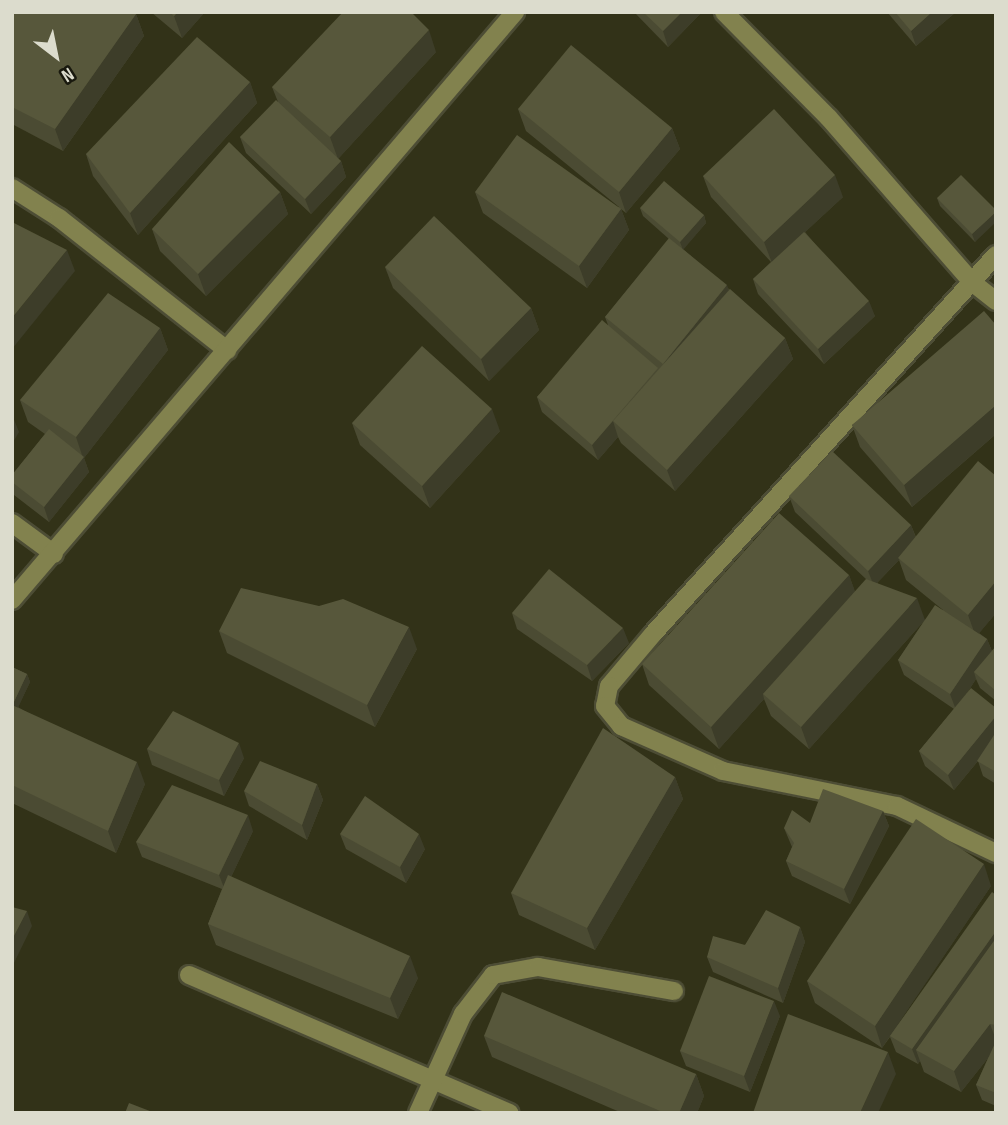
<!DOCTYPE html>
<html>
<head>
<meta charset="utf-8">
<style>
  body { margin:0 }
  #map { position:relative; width:1008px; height:1125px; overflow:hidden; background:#323218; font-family:"Sofia Sans Condensed",sans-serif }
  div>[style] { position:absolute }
  .roads { filter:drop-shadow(2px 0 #4d4d35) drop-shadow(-2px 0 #4d4d35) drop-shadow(0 2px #4d4d35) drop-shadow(0 -2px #4d4d35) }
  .minor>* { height:18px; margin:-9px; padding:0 9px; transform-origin:9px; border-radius:9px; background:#82824e }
  .wall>* { inset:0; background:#4b4b33 }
  .shaded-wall>* { inset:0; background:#3d3d29 }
  .building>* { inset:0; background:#57573b }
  span { translate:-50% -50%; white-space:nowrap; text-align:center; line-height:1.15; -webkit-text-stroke:5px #19190e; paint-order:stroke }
  .frame { position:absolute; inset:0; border:14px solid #dcdccd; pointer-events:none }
  .north { position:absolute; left:21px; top:21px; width:70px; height:70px; -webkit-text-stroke:5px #19190e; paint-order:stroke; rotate:148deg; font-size:19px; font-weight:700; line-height:28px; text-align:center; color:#dcdccd }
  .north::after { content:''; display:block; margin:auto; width:24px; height:32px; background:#dcdccd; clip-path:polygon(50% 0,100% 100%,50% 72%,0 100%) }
</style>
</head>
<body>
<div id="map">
  <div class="roads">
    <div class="minor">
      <div style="left:724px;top:12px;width:148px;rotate:45.3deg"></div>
      <div style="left:828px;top:117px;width:220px;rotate:48.9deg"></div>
      <div style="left:973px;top:283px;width:29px;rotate:38deg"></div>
      <div style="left:12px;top:188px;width:56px;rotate:32.6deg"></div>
      <div style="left:59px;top:218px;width:214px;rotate:38.2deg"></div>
      <div style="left:996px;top:255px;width:511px;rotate:132.15deg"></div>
      <div style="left:653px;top:634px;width:68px;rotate:130.2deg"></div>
      <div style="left:609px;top:686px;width:20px;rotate:101deg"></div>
      <div style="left:605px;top:706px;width:26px;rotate:51deg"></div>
      <div style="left:621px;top:726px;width:111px;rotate:23.8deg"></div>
      <div style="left:723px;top:771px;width:177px;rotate:11.4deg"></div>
      <div style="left:897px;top:806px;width:110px;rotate:25.4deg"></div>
      <div style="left:12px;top:523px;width:52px;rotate:36.4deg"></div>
      <div style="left:12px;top:600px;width:774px;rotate:-49.45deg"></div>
      <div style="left:189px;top:975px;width:349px;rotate:23.3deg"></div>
      <div style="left:418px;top:1113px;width:109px;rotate:-65.6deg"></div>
      <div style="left:463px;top:1014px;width:49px;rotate:-52.4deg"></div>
      <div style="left:493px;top:975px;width:46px;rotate:-10.1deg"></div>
      <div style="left:538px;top:967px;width:138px;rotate:10deg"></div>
    </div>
  </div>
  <div class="wall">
    <div style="clip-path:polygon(12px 12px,136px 14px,144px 36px,63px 151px,12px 124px)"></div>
    <div style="clip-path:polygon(151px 12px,205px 12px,182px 38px)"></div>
    <div style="clip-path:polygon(634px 12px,702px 12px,668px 47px)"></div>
    <div style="clip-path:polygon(887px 12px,956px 12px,916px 46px)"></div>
    <div style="clip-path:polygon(436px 52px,338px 159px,341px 161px,346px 177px,311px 214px,246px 153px,240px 137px,278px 102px,272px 87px)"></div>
    <div style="clip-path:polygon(250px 82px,257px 103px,138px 235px,93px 176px,86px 154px)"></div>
    <div style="clip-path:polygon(518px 109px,672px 128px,680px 149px,626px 213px,621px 209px,629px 230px,587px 288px,483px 213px,475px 192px,619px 207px,526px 131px)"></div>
    <div style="clip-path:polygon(703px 176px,843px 197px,805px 232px,875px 316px,824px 364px,758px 294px,753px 279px,771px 262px,711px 197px)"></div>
    <div style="clip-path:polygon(280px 192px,288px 214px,206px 296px,160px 251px,152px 229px)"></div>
    <div style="clip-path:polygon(937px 198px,996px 210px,975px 242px,940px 206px)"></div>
    <div style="clip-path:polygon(640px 208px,704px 215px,706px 223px,683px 249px,785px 338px,793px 359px,675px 491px,621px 443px,618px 437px,598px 460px,542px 412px,537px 397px,608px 325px,605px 317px,669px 239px,643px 216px)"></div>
    <div style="clip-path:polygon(385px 267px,531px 308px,539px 330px,489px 381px,393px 288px)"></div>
    <div style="clip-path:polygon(996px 325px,996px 434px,912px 507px,860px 447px,852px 425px)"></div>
    <div style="clip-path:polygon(160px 328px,168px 350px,84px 458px,89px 472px,49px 522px,14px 495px,12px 489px,12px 475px,45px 434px,28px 422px,20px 400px)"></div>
    <div style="clip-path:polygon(352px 423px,500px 431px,430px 508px,360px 445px)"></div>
    <div style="clip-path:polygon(evenodd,996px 476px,996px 613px,979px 633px,987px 639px,992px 651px,996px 646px,996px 701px,980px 688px,976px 679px,967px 693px,996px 708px,996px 784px,983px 776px,978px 761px,954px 790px,925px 766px,919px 751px,954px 709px,904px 675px,898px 660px,924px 621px,809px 749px,771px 716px,764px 699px,719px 749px,649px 685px,642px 664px,849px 575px,855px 592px,867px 580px,795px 512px,789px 496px,911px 525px,916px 537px,996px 476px,899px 560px,906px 580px,943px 610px,925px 620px,877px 583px,899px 560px)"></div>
    <div style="clip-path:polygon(512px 613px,629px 643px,592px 681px,517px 629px)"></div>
    <div style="clip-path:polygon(219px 631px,417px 649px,375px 727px,227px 653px)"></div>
    <div style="clip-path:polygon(12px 667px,27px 674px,30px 682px,18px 707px,145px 784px,116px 853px,12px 803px)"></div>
    <div style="clip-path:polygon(147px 749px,244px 758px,224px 796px,152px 765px)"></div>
    <div style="clip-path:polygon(675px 777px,683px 799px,595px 950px,519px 915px,511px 893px)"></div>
    <div style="clip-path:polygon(317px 784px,323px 800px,307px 840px,249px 806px,244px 791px)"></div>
    <div style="clip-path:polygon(883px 811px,889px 826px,850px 904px,792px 876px,786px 861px,792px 847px,784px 828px)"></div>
    <div style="clip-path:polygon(253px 831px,231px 877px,418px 978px,398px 1019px,216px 945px,208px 924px,222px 889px,142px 857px,136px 842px)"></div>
    <div style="clip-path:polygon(340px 834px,425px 849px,406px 883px,346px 849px)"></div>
    <div style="clip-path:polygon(991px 886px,893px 1031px,996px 895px,996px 1106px,982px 1100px,976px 1085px,988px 1058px,961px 1092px,924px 1072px,920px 1061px,918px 1064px,896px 1052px,890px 1037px,882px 1048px,815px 1003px,807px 981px)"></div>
    <div style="clip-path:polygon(800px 927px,805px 942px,783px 1003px,713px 972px,707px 957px)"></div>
    <div style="clip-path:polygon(780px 1016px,750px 1092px,686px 1066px,680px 1051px)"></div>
    <div style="clip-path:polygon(484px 1036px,696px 1074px,704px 1096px,697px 1113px,622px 1113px,492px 1057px)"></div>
  </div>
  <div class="shaded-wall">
    <div style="clip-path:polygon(178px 12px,205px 12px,182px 38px,174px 16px)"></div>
    <div style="clip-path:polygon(682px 12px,702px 12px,668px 47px,663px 31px)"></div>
    <div style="clip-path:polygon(932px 12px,956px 12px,916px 46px,911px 31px)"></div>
    <div style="clip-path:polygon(136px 14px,144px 36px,63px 151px,55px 129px)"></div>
    <div style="clip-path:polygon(429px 30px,436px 52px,338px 159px,330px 137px)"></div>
    <div style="clip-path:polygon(250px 82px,257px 103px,138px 235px,130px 213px)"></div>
    <div style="clip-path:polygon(672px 128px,680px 149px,626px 213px,619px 192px)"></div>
    <div style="clip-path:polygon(341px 161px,346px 177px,311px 214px,305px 199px)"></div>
    <div style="clip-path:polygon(835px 175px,843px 197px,772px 263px,764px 242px)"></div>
    <div style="clip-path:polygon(280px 192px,288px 214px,206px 296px,198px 274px)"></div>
    <div style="clip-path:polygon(621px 209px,629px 230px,587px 288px,579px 266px)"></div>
    <div style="clip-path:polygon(996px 212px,996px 222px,975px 242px,972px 234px)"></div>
    <div style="clip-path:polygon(704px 215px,706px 223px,683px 250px,680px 242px)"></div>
    <div style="clip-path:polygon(67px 250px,75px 271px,12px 349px,12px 318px)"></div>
    <div style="clip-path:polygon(727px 285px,733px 301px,663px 364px)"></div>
    <div style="clip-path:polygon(869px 301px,875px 316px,824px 364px,818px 349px)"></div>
    <div style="clip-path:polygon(531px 308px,539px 330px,489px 381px,481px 359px)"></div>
    <div style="clip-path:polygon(160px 328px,168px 350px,84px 458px,89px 472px,49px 522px,44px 507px,83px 458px,76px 437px)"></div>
    <div style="clip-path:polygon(785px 338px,793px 359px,675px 491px,667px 470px)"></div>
    <div style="clip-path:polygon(996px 405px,996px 434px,912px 507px,904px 485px)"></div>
    <div style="clip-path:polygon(492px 409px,500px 431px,430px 508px,422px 486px)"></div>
    <div style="clip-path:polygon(13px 417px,19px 432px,12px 444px,12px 419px)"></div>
    <div style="clip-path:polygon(613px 421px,618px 437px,598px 460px,592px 445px)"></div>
    <div style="clip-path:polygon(911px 525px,917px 541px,874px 586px,868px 571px)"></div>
    <div style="clip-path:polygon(849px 575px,857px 597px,763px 694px,764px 699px,719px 749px,711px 727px)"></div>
    <div style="clip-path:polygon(996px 581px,996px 613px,976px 637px,968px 615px)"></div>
    <div style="clip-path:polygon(917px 598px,925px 620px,809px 749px,801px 727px)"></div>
    <div style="clip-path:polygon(409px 627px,417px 649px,375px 727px,367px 705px)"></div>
    <div style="clip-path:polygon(623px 628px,629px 643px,592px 681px,587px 665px)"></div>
    <div style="clip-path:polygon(987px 639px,993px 654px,974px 672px,976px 679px,956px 710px,950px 694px)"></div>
    <div style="clip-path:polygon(27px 674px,30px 682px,16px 712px,13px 704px)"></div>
    <div style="clip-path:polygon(996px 716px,996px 739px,954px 790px,948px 775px)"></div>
    <div style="clip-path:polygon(239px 743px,244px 758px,224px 796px,219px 780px)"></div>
    <div style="clip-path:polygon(137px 762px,145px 784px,116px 853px,108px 831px)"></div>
    <div style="clip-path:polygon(675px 777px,683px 799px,595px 950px,587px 928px)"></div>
    <div style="clip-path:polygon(317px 784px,323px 800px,307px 840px,302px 825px)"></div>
    <div style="clip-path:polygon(883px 811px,889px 826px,850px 904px,844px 889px)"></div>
    <div style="clip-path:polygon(248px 815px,253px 831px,225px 890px,219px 875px)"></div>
    <div style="clip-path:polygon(419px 834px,425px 849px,406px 883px,400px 867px)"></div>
    <div style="clip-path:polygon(984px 864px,991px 886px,882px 1048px,875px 1026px)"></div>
    <div style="clip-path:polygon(27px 911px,32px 926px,12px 967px,12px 940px)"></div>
    <div style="clip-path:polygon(800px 927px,805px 942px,783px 1003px,778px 988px)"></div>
    <div style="clip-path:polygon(996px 931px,996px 954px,916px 1050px,920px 1061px,918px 1064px,912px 1049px)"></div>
    <div style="clip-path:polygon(410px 956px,418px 978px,398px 1019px,390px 998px)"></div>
    <div style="clip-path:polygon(774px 1001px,780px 1016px,750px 1092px,744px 1076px)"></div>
    <div style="clip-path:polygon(990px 1024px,996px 1040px,996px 1048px,961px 1092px,954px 1071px)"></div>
    <div style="clip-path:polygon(888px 1052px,896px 1074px,878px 1113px,860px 1113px)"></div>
    <div style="clip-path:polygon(696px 1074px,704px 1096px,697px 1113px,679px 1113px)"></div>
  </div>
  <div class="building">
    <div style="clip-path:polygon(12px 12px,133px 12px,136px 14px,55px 129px,12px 107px,12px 55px,14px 52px,12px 51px)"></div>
    <div style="clip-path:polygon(169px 12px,178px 12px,174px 16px)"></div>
    <div style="clip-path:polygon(343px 12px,411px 12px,429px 30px,330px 137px,272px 87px)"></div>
    <div style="clip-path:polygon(643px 12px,682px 12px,663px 31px)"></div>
    <div style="clip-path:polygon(895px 12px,932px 12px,911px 31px)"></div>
    <div style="clip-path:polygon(197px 37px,250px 82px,130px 213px,86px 154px)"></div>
    <div style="clip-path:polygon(571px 45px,672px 128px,619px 192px,518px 109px)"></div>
    <div style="clip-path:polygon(276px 100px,341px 161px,305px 199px,240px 137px)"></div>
    <div style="clip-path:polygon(774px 109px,835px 175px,764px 242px,703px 176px)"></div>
    <div style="clip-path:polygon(517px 135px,621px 209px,579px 266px,475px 192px)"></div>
    <div style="clip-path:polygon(229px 142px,280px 192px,198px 274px,152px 229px)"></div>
    <div style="clip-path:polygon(961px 175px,996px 210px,996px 212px,972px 234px,937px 198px)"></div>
    <div style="clip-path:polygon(664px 181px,704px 215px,680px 242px,640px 208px)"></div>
    <div style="clip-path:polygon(434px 216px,531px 308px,481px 359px,385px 267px)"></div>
    <div style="clip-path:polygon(12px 222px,67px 250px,12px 318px)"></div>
    <div style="clip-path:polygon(804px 232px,869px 301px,818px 349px,753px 279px)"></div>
    <div style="clip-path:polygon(669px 238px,727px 285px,663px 364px,605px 317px)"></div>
    <div style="clip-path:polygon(730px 289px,785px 338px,667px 470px,613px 421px)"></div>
    <div style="clip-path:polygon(108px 293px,160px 328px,76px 437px,20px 400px)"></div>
    <div style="clip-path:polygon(984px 311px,996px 325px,996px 405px,904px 485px,852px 425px)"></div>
    <div style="clip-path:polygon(602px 320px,658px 368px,592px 445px,537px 397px)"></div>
    <div style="clip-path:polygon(422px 346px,492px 409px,422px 486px,352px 423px)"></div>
    <div style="clip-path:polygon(49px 429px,84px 457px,44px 507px,12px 482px,12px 475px)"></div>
    <div style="clip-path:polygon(832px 451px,911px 525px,868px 571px,789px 496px)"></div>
    <div style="clip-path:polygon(978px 461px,996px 476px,996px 581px,968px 615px,898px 558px)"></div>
    <div style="clip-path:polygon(779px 513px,849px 575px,711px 727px,642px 664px)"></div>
    <div style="clip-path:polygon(549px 569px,623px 628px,587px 665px,512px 613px)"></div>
    <div style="clip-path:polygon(866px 579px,917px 598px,801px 727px,763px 694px)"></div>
    <div style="clip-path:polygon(241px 588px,319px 606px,343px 599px,409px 627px,367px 705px,219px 631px)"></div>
    <div style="clip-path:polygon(935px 605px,987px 639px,950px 694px,898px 660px)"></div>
    <div style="clip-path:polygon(996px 646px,996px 691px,974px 672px)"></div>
    <div style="clip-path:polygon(12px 667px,27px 674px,13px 704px,12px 704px)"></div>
    <div style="clip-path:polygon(971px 688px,996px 708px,996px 716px,948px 775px,919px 751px)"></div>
    <div style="clip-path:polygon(12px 705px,137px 762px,108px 831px,12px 785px)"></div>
    <div style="clip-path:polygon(173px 711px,239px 743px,219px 780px,147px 749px)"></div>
    <div style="clip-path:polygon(603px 728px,675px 777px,587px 928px,511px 893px)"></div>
    <div style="clip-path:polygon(996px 732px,996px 772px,977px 761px)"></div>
    <div style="clip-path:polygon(260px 761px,317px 784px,302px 825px,244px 791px)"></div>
    <div style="clip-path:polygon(172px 785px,248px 815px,219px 875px,136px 842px)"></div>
    <div style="clip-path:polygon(823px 789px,883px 811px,844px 889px,786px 861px,794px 843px,784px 828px,792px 810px,810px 823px)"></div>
    <div style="clip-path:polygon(365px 796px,419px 834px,400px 867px,340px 834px)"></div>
    <div style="clip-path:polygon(916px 819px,984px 864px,875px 1026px,807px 981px)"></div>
    <div style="clip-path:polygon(228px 875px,410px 956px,390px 998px,208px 924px)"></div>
    <div style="clip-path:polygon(992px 892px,996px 895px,996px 931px,912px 1049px,890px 1036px)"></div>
    <div style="clip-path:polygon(12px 907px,27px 911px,12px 940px)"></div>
    <div style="clip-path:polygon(766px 910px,800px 927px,778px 988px,707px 957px,713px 936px,745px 945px)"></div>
    <div style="clip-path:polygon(996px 938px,996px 1025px,990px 1024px,954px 1071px,916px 1050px)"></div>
    <div style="clip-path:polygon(709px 976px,774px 1001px,744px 1076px,680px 1051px)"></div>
    <div style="clip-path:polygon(502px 992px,696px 1074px,679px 1113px,665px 1113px,484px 1036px)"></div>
    <div style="clip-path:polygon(788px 1014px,888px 1052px,860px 1113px,753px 1113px)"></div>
    <div style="clip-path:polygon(996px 1041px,996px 1093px,976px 1085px)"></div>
    <div style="clip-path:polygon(129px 1103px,155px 1113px,125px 1113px)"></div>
  </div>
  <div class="frame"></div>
  <div class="north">N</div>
</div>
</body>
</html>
